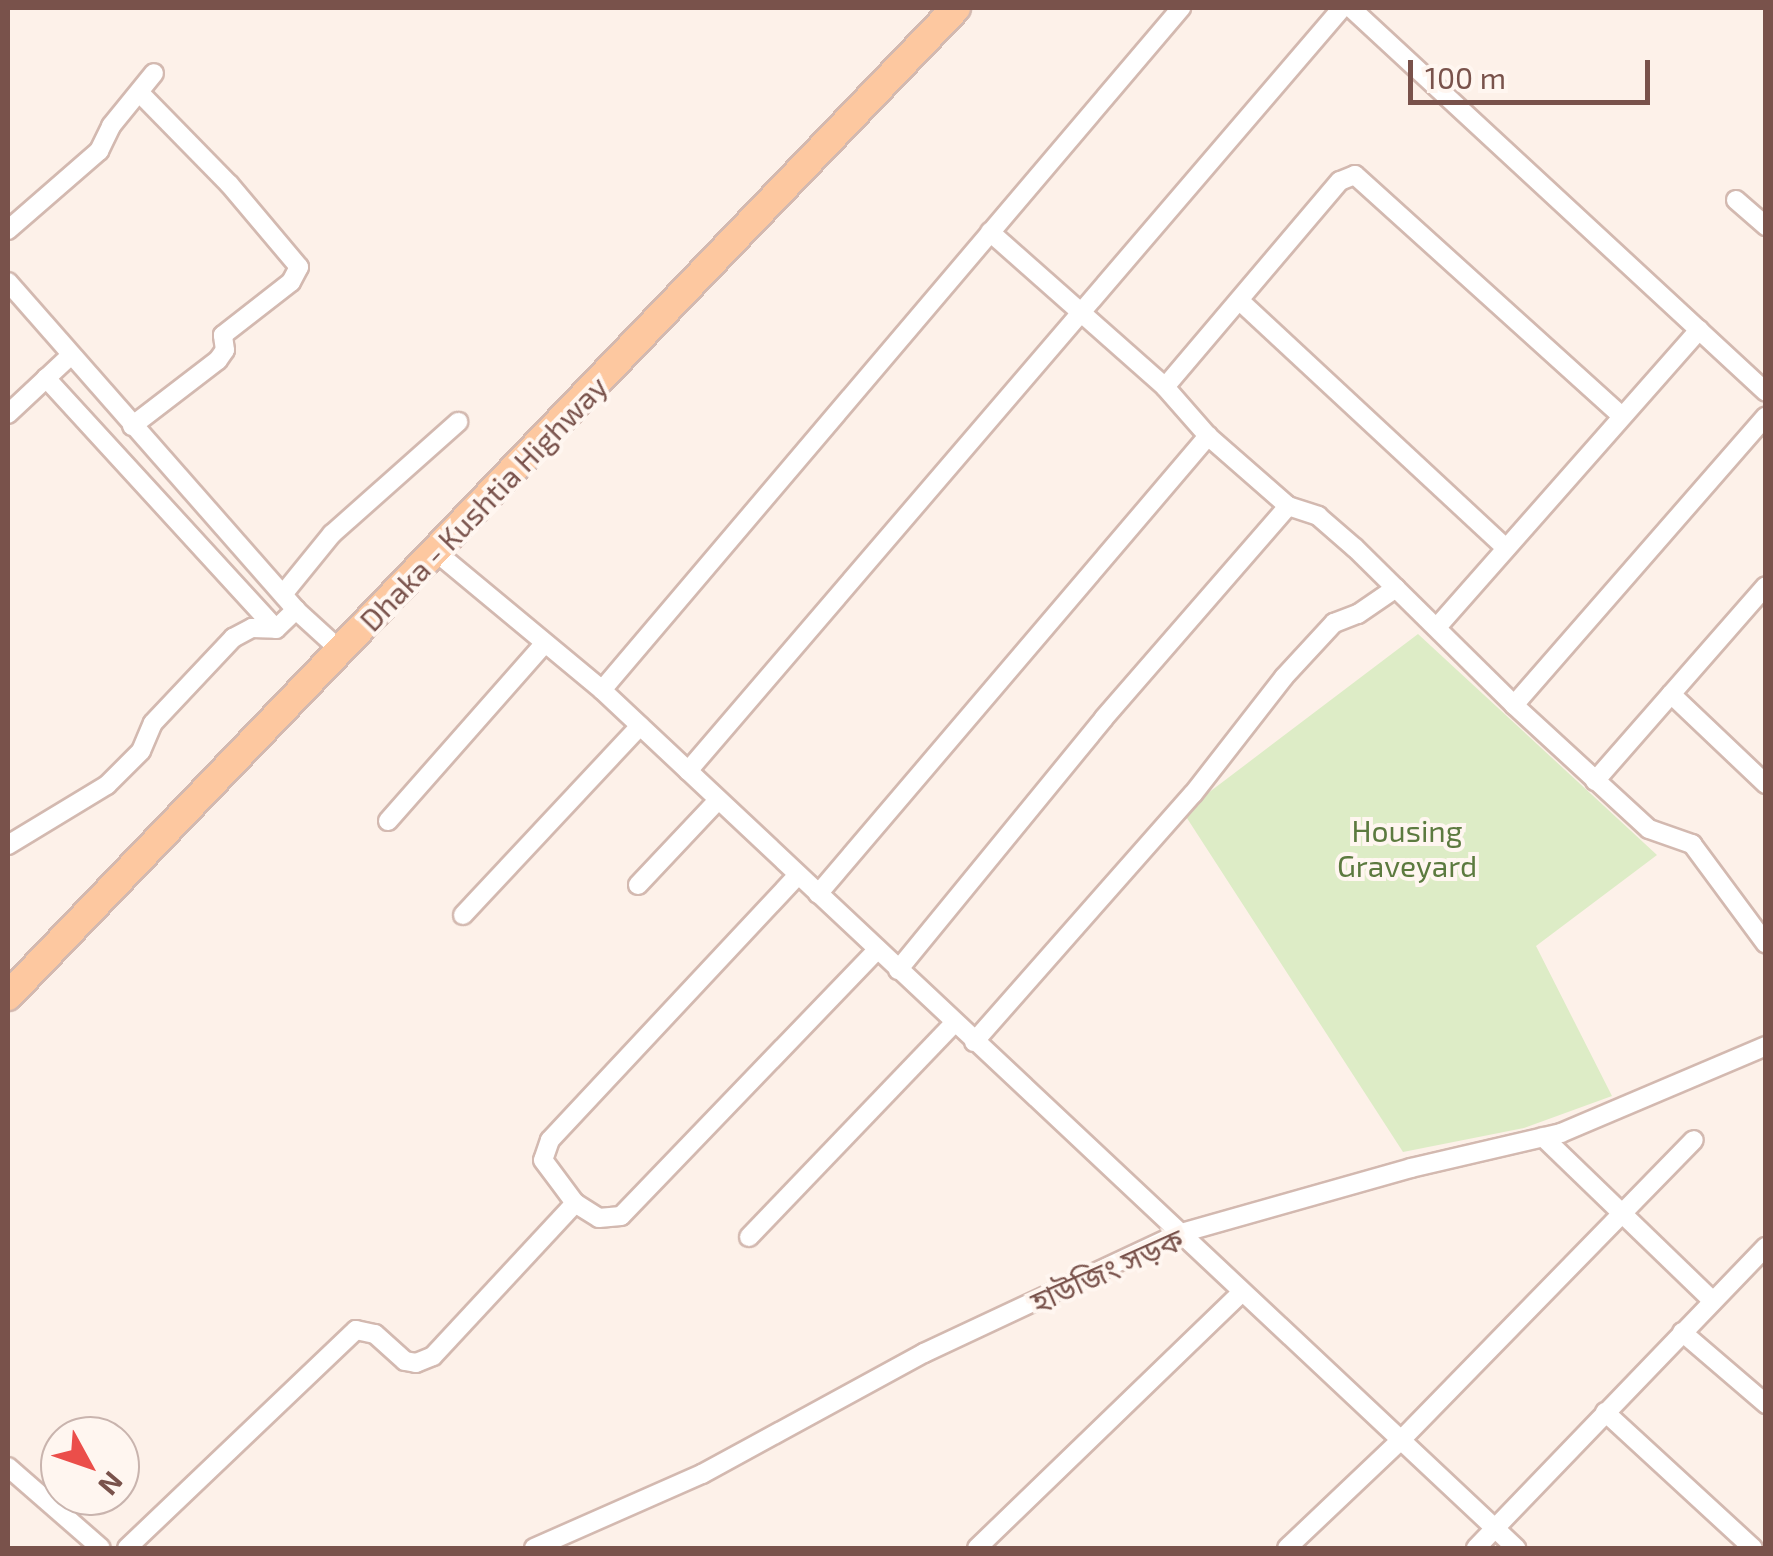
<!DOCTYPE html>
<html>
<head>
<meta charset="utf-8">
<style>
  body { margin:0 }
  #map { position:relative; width:1773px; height:1556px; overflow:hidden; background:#fdf1e9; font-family:"Exo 2","Noto Sans Bengali",sans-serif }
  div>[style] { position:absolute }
  .green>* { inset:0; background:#ddecc6 }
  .roads { filter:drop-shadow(2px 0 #d3b9b0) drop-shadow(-2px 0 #d3b9b0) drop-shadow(0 2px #d3b9b0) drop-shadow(0 -2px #d3b9b0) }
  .minor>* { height:18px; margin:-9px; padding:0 9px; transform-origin:9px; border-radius:9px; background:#fff }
  .primary>* { height:28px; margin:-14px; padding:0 14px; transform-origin:14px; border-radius:14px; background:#fdc8a0 }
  span { translate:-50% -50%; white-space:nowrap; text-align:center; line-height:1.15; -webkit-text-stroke:8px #fff6f0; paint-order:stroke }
  .street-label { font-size:30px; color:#79524b }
  .park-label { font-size:30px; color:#5c7a3f }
  .frame { position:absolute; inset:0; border:10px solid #79524b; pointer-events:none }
  .north { position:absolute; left:40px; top:1416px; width:100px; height:100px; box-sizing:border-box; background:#fff6f0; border:2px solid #c9b4ae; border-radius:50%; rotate:130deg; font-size:28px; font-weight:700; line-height:40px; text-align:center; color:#79524b }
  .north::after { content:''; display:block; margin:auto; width:35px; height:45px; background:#eb4e4a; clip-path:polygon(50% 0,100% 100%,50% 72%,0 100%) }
  .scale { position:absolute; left:1408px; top:60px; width:242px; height:45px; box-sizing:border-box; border:5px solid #79524b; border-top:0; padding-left:12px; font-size:30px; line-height:35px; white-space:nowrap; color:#79524b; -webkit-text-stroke:8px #fff6f0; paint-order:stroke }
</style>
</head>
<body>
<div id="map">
  <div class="green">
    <div style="clip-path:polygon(1418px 634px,1657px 855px,1536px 946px,1612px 1096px,1524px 1128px,1403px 1152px,1183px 812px)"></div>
  </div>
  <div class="roads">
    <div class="minor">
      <div style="left:1351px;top:8px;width:565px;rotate:42.78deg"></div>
      <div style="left:1736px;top:200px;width:40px;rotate:41deg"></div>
      <div style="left:8px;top:230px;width:121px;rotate:-41deg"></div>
      <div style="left:99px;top:151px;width:28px;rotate:-64deg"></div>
      <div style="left:111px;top:126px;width:68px;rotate:-50.9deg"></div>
      <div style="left:990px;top:232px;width:234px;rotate:41.5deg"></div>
      <div style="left:1165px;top:387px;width:65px;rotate:48.7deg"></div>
      <div style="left:1208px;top:436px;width:106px;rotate:41.2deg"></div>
      <div style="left:1288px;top:506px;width:32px;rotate:18deg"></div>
      <div style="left:1318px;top:516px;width:49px;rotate:40.9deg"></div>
      <div style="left:1355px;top:548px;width:223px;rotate:44.6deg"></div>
      <div style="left:1514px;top:705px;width:183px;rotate:42.6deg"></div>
      <div style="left:1649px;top:829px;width:46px;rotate:19.2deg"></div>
      <div style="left:1692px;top:844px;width:124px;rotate:53.5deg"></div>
      <div style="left:8px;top:282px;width:436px;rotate:48.7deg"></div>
      <div style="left:296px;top:610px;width:61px;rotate:42.3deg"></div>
      <div style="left:1240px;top:301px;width:363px;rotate:42.9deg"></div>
      <div style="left:46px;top:378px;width:340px;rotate:47.5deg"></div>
      <div style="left:1165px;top:387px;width:270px;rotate:-49.7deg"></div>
      <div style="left:1340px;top:181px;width:16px;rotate:-22deg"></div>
      <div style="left:1355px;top:175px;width:360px;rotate:42.1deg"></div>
      <div style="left:8px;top:414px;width:86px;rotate:-43.1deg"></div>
      <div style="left:132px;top:426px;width:108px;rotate:-37.5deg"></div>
      <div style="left:218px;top:360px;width:12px;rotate:-55deg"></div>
      <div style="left:225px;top:350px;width:15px;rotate:-98deg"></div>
      <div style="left:223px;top:335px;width:86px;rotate:-37.9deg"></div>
      <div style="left:291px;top:282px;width:17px;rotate:-62deg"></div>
      <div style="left:299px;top:267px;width:109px;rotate:-130.1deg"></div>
      <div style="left:229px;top:184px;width:127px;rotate:-134.4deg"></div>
      <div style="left:436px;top:552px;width:216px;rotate:39.7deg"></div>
      <div style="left:602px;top:690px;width:1254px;rotate:43.19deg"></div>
      <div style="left:284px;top:593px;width:76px;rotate:-50.9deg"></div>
      <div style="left:332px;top:534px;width:169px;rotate:-41.6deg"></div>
      <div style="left:1438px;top:626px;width:395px;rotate:-48.6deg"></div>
      <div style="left:602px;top:690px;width:895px;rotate:-49.67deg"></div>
      <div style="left:1671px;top:694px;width:131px;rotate:43.5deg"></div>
      <div style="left:1514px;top:705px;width:383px;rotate:-48.9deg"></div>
      <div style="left:688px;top:771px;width:1005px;rotate:-49.4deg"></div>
      <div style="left:1595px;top:781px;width:259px;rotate:-48.8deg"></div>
      <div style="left:388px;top:821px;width:237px;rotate:-48.6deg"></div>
      <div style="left:8px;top:845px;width:116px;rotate:-31.2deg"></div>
      <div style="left:107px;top:785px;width:48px;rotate:-45deg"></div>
      <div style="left:141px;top:751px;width:30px;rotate:-67deg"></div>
      <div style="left:153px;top:723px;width:117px;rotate:-46.7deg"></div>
      <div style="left:233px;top:638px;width:21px;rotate:-28deg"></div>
      <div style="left:252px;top:628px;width:24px;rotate:2deg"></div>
      <div style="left:276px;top:629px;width:28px;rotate:-44deg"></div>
      <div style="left:798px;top:875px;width:363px;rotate:133.1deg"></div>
      <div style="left:550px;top:1140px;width:21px;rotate:109deg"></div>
      <div style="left:543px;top:1160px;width:54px;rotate:53.3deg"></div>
      <div style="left:575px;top:1203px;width:28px;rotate:32deg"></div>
      <div style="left:599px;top:1218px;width:22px;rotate:-5deg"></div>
      <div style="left:621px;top:1216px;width:369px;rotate:-46.1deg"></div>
      <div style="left:638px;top:885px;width:117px;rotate:-46.7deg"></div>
      <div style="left:818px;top:894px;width:602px;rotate:-49.58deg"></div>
      <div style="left:463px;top:915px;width:259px;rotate:-46.9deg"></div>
      <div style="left:898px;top:970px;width:325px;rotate:-50.7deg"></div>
      <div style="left:1104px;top:718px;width:281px;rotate:-49deg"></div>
      <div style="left:974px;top:1042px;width:331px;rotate:-48.6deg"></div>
      <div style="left:1193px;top:794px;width:148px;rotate:-52.1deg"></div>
      <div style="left:1284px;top:677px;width:74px;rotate:-47.2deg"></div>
      <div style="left:1334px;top:623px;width:26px;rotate:-21deg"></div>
      <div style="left:1358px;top:614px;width:46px;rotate:-34.4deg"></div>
      <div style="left:1543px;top:1137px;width:236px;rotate:44deg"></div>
      <div style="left:749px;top:1237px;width:296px;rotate:-46.2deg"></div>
      <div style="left:1682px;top:1332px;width:111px;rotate:40.6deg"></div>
      <div style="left:1605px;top:1412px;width:201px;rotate:42.6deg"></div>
      <div style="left:8px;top:1467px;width:123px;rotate:41.1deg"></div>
      <div style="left:127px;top:1548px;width:316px;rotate:-43.6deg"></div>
      <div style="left:356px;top:1330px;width:19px;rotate:12deg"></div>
      <div style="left:375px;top:1334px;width:40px;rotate:42deg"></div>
      <div style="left:405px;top:1361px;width:11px;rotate:10deg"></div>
      <div style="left:416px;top:1363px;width:18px;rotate:-22deg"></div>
      <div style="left:433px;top:1356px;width:209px;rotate:-47.1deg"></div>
      <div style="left:534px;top:1548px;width:184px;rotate:-23.8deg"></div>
      <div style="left:702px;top:1474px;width:253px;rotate:-28.6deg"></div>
      <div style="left:924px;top:1353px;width:280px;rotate:-25.1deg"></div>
      <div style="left:1178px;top:1234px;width:242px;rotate:-15.8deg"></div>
      <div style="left:1411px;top:1168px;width:154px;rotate:-13.1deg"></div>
      <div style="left:1561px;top:1133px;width:223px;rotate:-23deg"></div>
      <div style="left:977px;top:1548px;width:367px;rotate:-44deg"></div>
      <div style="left:1287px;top:1548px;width:157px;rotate:-43.5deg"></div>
      <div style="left:1401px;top:1440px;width:419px;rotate:-45.7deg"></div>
      <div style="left:1476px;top:1548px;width:418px;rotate:-46.1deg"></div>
    </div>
    <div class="primary">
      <div style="left:8px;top:996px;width:1369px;rotate:-46.18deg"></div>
    </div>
  </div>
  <div class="street-label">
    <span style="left:483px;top:503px;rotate:-46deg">Dhaka - Kushtia Highway</span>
    <span style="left:1107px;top:1270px;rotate:-24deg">হাউজিং সড়ক</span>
  </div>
  <div class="park-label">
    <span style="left:1407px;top:847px">Housing<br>Graveyard</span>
  </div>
  <div class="frame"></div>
  <div class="north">N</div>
  <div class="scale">100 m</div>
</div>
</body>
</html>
